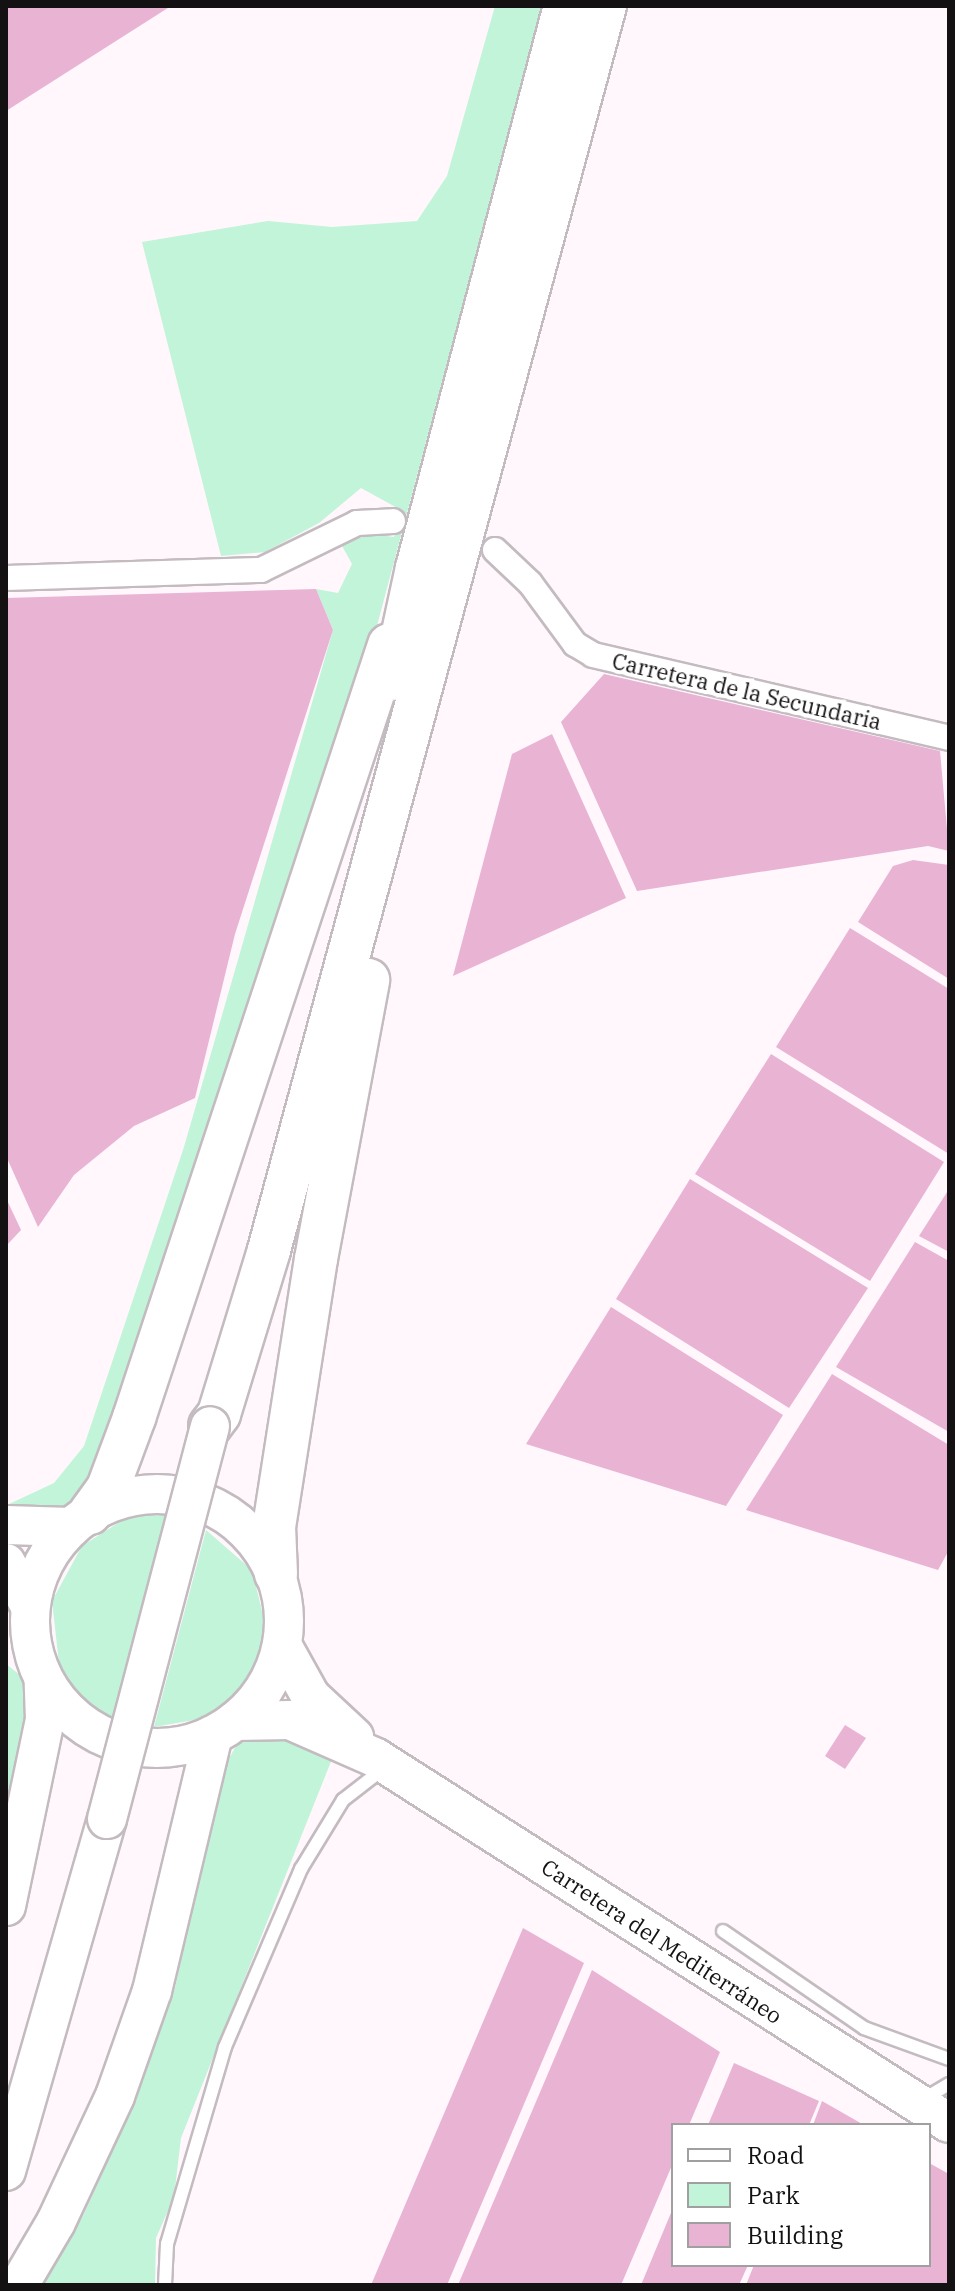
<!DOCTYPE html>
<html>
<head>
<meta charset="utf-8">
<style>
  body { margin:0 }
  #map { position:relative; width:955px; height:2291px; overflow:hidden; background:#fff7fc; font-family:"IBM Plex Serif",serif }
  div>[style] { position:absolute }
  .green>* { inset:0; background:#c1f4d8 }
  .building>* { inset:0; background:#e9b3d4 }
  .roads { filter:drop-shadow(2px 0 #c3bbc0) drop-shadow(-2px 0 #c3bbc0) drop-shadow(0 2px #c3bbc0) drop-shadow(0 -2px #c3bbc0) }
  .service>* { height:12px; margin:-6px; padding:0 6px; transform-origin:6px; border-radius:6px; background:#fff }
  .minor>* { height:24px; margin:-12px; padding:0 12px; transform-origin:12px; border-radius:12px; background:#fff }
  .primary>* { height:38px; margin:-19px; padding:0 19px; transform-origin:19px; border-radius:19px; background:#fff }
  .trunk>* { height:38px; margin:-19px; padding:0 19px; transform-origin:19px; border-radius:19px; background:#fff }
  .trunk>.ring { margin:-19px; padding:0; box-sizing:content-box; background:none; border:38px solid #fff; border-radius:50% }
  .motorway>* { height:42px; margin:-21px; padding:0 21px; transform-origin:21px; border-radius:21px; background:#fff }
  .bridges { filter:drop-shadow(2px 0 #c3bbc0) drop-shadow(-2px 0 #c3bbc0) drop-shadow(0 2px #c3bbc0) drop-shadow(0 -2px #c3bbc0) }
  .primary-bridge>* { height:38px; margin:-19px; padding:0 19px; transform-origin:19px; border-radius:19px; background:#fff }
  span { translate:-50% -50%; white-space:nowrap; text-align:center; line-height:1.15; -webkit-text-stroke:8px #fff; paint-order:stroke }
  .street-label { font-size:22px; color:#141113 }
  .frame { position:absolute; inset:0; border:8px solid #141113; pointer-events:none }
  .legend { position:absolute; left:671px; top:2123px; width:260px; height:144px; box-sizing:border-box; background:#fff; border:2px solid #a1a0a1; margin:0; padding:10px 14px; list-style:none; font-size:24px; color:#141113 }
  .legend li { display:flex; align-items:center; gap:16px; height:40px }
  .legend b { width:40px; border:2px solid #a1a0a1 }
</style>
</head>
<body>
<div id="map">
  <div class="green">
    <div style="clip-path:polygon(495px 6px,542px 6px,374px 637px,108px 1442px,81px 1498px,62px 1509px,14px 1516px,7px 1505px,54px 1483px,84px 1446px,184px 1147px,333px 630px,316px 589px,338px 593px,352px 564px,341px 544px,372px 534px,394px 537px,401px 510px,361px 488px,319px 523px,265px 552px,221px 556px,142px 242px,268px 221px,332px 227px,417px 221px,447px 176px)"></div>
    <div style="clip-path:polygon(155px 1514px,167px 1515px,114px 1719px,80px 1697px,59px 1663px,52px 1601px,82px 1546px,126px 1518px)"></div>
    <div style="clip-path:polygon(206px 1530px,252px 1570px,265px 1623px,263px 1645px,254px 1669px,225px 1705px,200px 1719px,154px 1727px)"></div>
    <div style="clip-path:polygon(6px 1664px,20px 1675px,30px 1699px,6px 1828px)"></div>
    <div style="clip-path:polygon(274px 1734px,303px 1739px,332px 1759px,181px 2138px,174px 2197px,156px 2238px,155px 2285px,42px 2285px,83px 2216px,134px 2103px,175px 1988px,221px 1773px,237px 1744px)"></div>
  </div>
  <div class="building">
    <div style="clip-path:polygon(6px 6px,171px 6px,6px 111px)"></div>
    <div style="clip-path:polygon(316px 589px,333px 630px,235px 934px,195px 1098px,134px 1126px,74px 1175px,38px 1227px,6px 1156px,6px 598px)"></div>
    <div style="clip-path:polygon(604px 674px,940px 751px,949px 851px,928px 846px,637px 891px,561px 722px)"></div>
    <div style="clip-path:polygon(552px 734px,626px 898px,453px 976px,512px 754px)"></div>
    <div style="clip-path:polygon(913px 860px,949px 865px,949px 979px,858px 922px,893px 866px)"></div>
    <div style="clip-path:polygon(850px 928px,949px 989px,949px 1154px,776px 1047px)"></div>
    <div style="clip-path:polygon(771px 1054px,944px 1162px,870px 1281px,695px 1174px)"></div>
    <div style="clip-path:polygon(690px 1179px,868px 1288px,789px 1408px,616px 1299px)"></div>
    <div style="clip-path:polygon(949px 1189px,949px 1252px,919px 1236px)"></div>
    <div style="clip-path:polygon(6px 1198px,21px 1230px,6px 1246px)"></div>
    <div style="clip-path:polygon(915px 1242px,949px 1261px,949px 1432px,836px 1367px)"></div>
    <div style="clip-path:polygon(611px 1307px,783px 1415px,726px 1506px,526px 1444px)"></div>
    <div style="clip-path:polygon(832px 1374px,949px 1445px,949px 1550px,938px 1570px,746px 1510px)"></div>
    <div style="clip-path:polygon(845px 1725px,866px 1738px,845px 1769px,825px 1756px)"></div>
    <div style="clip-path:polygon(523px 1928px,584px 1963px,447px 2285px,371px 2285px)"></div>
    <div style="clip-path:polygon(592px 1970px,720px 2052px,689px 2125px,673px 2125px,673px 2163px,621px 2285px,458px 2285px)"></div>
    <div style="clip-path:polygon(734px 2063px,819px 2101px,809px 2125px,708px 2125px)"></div>
    <div style="clip-path:polygon(822px 2101px,864px 2125px,813px 2125px)"></div>
    <div style="clip-path:polygon(929px 2163px,949px 2174px,949px 2285px,746px 2285px,754px 2265px,929px 2265px)"></div>
    <div style="clip-path:polygon(673px 2208px,673px 2265px,748px 2265px,739px 2285px,641px 2285px)"></div>
  </div>
  <div class="roads">
    <div class="service">
      <div style="left:723px;top:1931px;width:171px;rotate:34.5deg"></div>
      <div style="left:864px;top:2028px;width:90px;rotate:20deg"></div>
      <div style="left:924px;top:2099px;width:29px;rotate:-31deg"></div>
      <div style="left:165px;top:2285px;width:41px;rotate:-87.2deg"></div>
      <div style="left:167px;top:2244px;width:205px;rotate:-73.6deg"></div>
      <div style="left:225px;top:2047px;width:194px;rotate:-66.9deg"></div>
      <div style="left:301px;top:1869px;width:81px;rotate:-58.7deg"></div>
      <div style="left:343px;top:1800px;width:51px;rotate:-37.8deg"></div>
    </div>
    <div class="minor">
      <div style="left:495px;top:550px;width:48px;rotate:43.3deg"></div>
      <div style="left:530px;top:583px;width:76px;rotate:53.6deg"></div>
      <div style="left:575px;top:644px;width:21px;rotate:31deg"></div>
      <div style="left:593px;top:655px;width:366px;rotate:13.1deg"></div>
      <div style="left:6px;top:578px;width:255px;rotate:-1.8deg"></div>
      <div style="left:261px;top:570px;width:107px;rotate:-26.1deg"></div>
      <div style="left:357px;top:523px;width:36px;rotate:-3deg"></div>
    </div>
    <div class="primary">
      <div style="left:6px;top:2171px;width:366px;rotate:-74deg"></div>
    </div>
    <div class="trunk">
      <div class="ring" style="left:30px;top:1494px;width:216px;height:216px"></div>
      <div style="left:6px;top:1525px;width:65px;rotate:1.8deg"></div>
      <div style="left:6px;top:1563px;width:49px;rotate:60.8deg"></div>
      <div style="left:282px;top:1645px;width:60px;rotate:60.9deg"></div>
      <div style="left:311px;top:1697px;width:59px;rotate:42.9deg"></div>
      <div style="left:235px;top:1721px;width:55px;rotate:-1deg"></div>
      <div style="left:290px;top:1720px;width:94px;rotate:23.8deg"></div>
      <div style="left:376px;top:1758px;width:679px;rotate:32.5deg"></div>
      <div style="left:6px;top:1906px;width:190px;rotate:-78.2deg"></div>
      <div style="left:45px;top:1720px;width:38px;rotate:-92deg"></div>
      <div style="left:19px;top:2285px;width:73px;rotate:-59.6deg"></div>
      <div style="left:56px;top:2222px;width:139px;rotate:-64.9deg"></div>
      <div style="left:115px;top:2096px;width:111px;rotate:-70.6deg"></div>
      <div style="left:152px;top:1991px;width:263px;rotate:-76.6deg"></div>
    </div>
    <div class="motorway">
      <div style="left:393px;top:679px;width:114px;rotate:-77.8deg"></div>
      <div style="left:417px;top:568px;width:581px;rotate:-75.25deg"></div>
      <div style="left:210px;top:1426px;width:15px;rotate:-53deg"></div>
      <div style="left:219px;top:1414px;width:171px;rotate:-73deg"></div>
      <div style="left:269px;top:1250px;width:1289px;rotate:-74.89deg"></div>
      <div style="left:90px;top:1513px;width:31px;rotate:-54deg"></div>
      <div style="left:108px;top:1488px;width:75px;rotate:-69.6deg"></div>
      <div style="left:134px;top:1418px;width:814px;rotate:-71.74deg"></div>
      <div style="left:276px;top:1574px;width:47px;rotate:-92.4deg"></div>
      <div style="left:274px;top:1527px;width:271px;rotate:-81.1deg"></div>
      <div style="left:316px;top:1259px;width:284px;rotate:-79.4deg"></div>
    </div>
  </div>
  <div class="bridges">
    <div class="primary-bridge">
      <div style="left:107px;top:1819px;width:406px;rotate:-75.3deg"></div>
    </div>
  </div>
  <div class="street-label">
    <span style="left:747px;top:691px;rotate:13deg">Carretera de la Secundaria</span>
    <span style="left:662px;top:1941px;rotate:33deg">Carretera del Mediterráneo</span>
  </div>
  <div class="frame"></div>
  <ul class="legend">
  <li><b style="height:10px;background:#fff"></b>Road</li>
  <li><b style="height:22px;background:#c1f4d8"></b>Park</li>
  <li><b style="height:22px;background:#e9b3d4"></b>Building</li>
  </ul>
</div>
</body>
</html>
